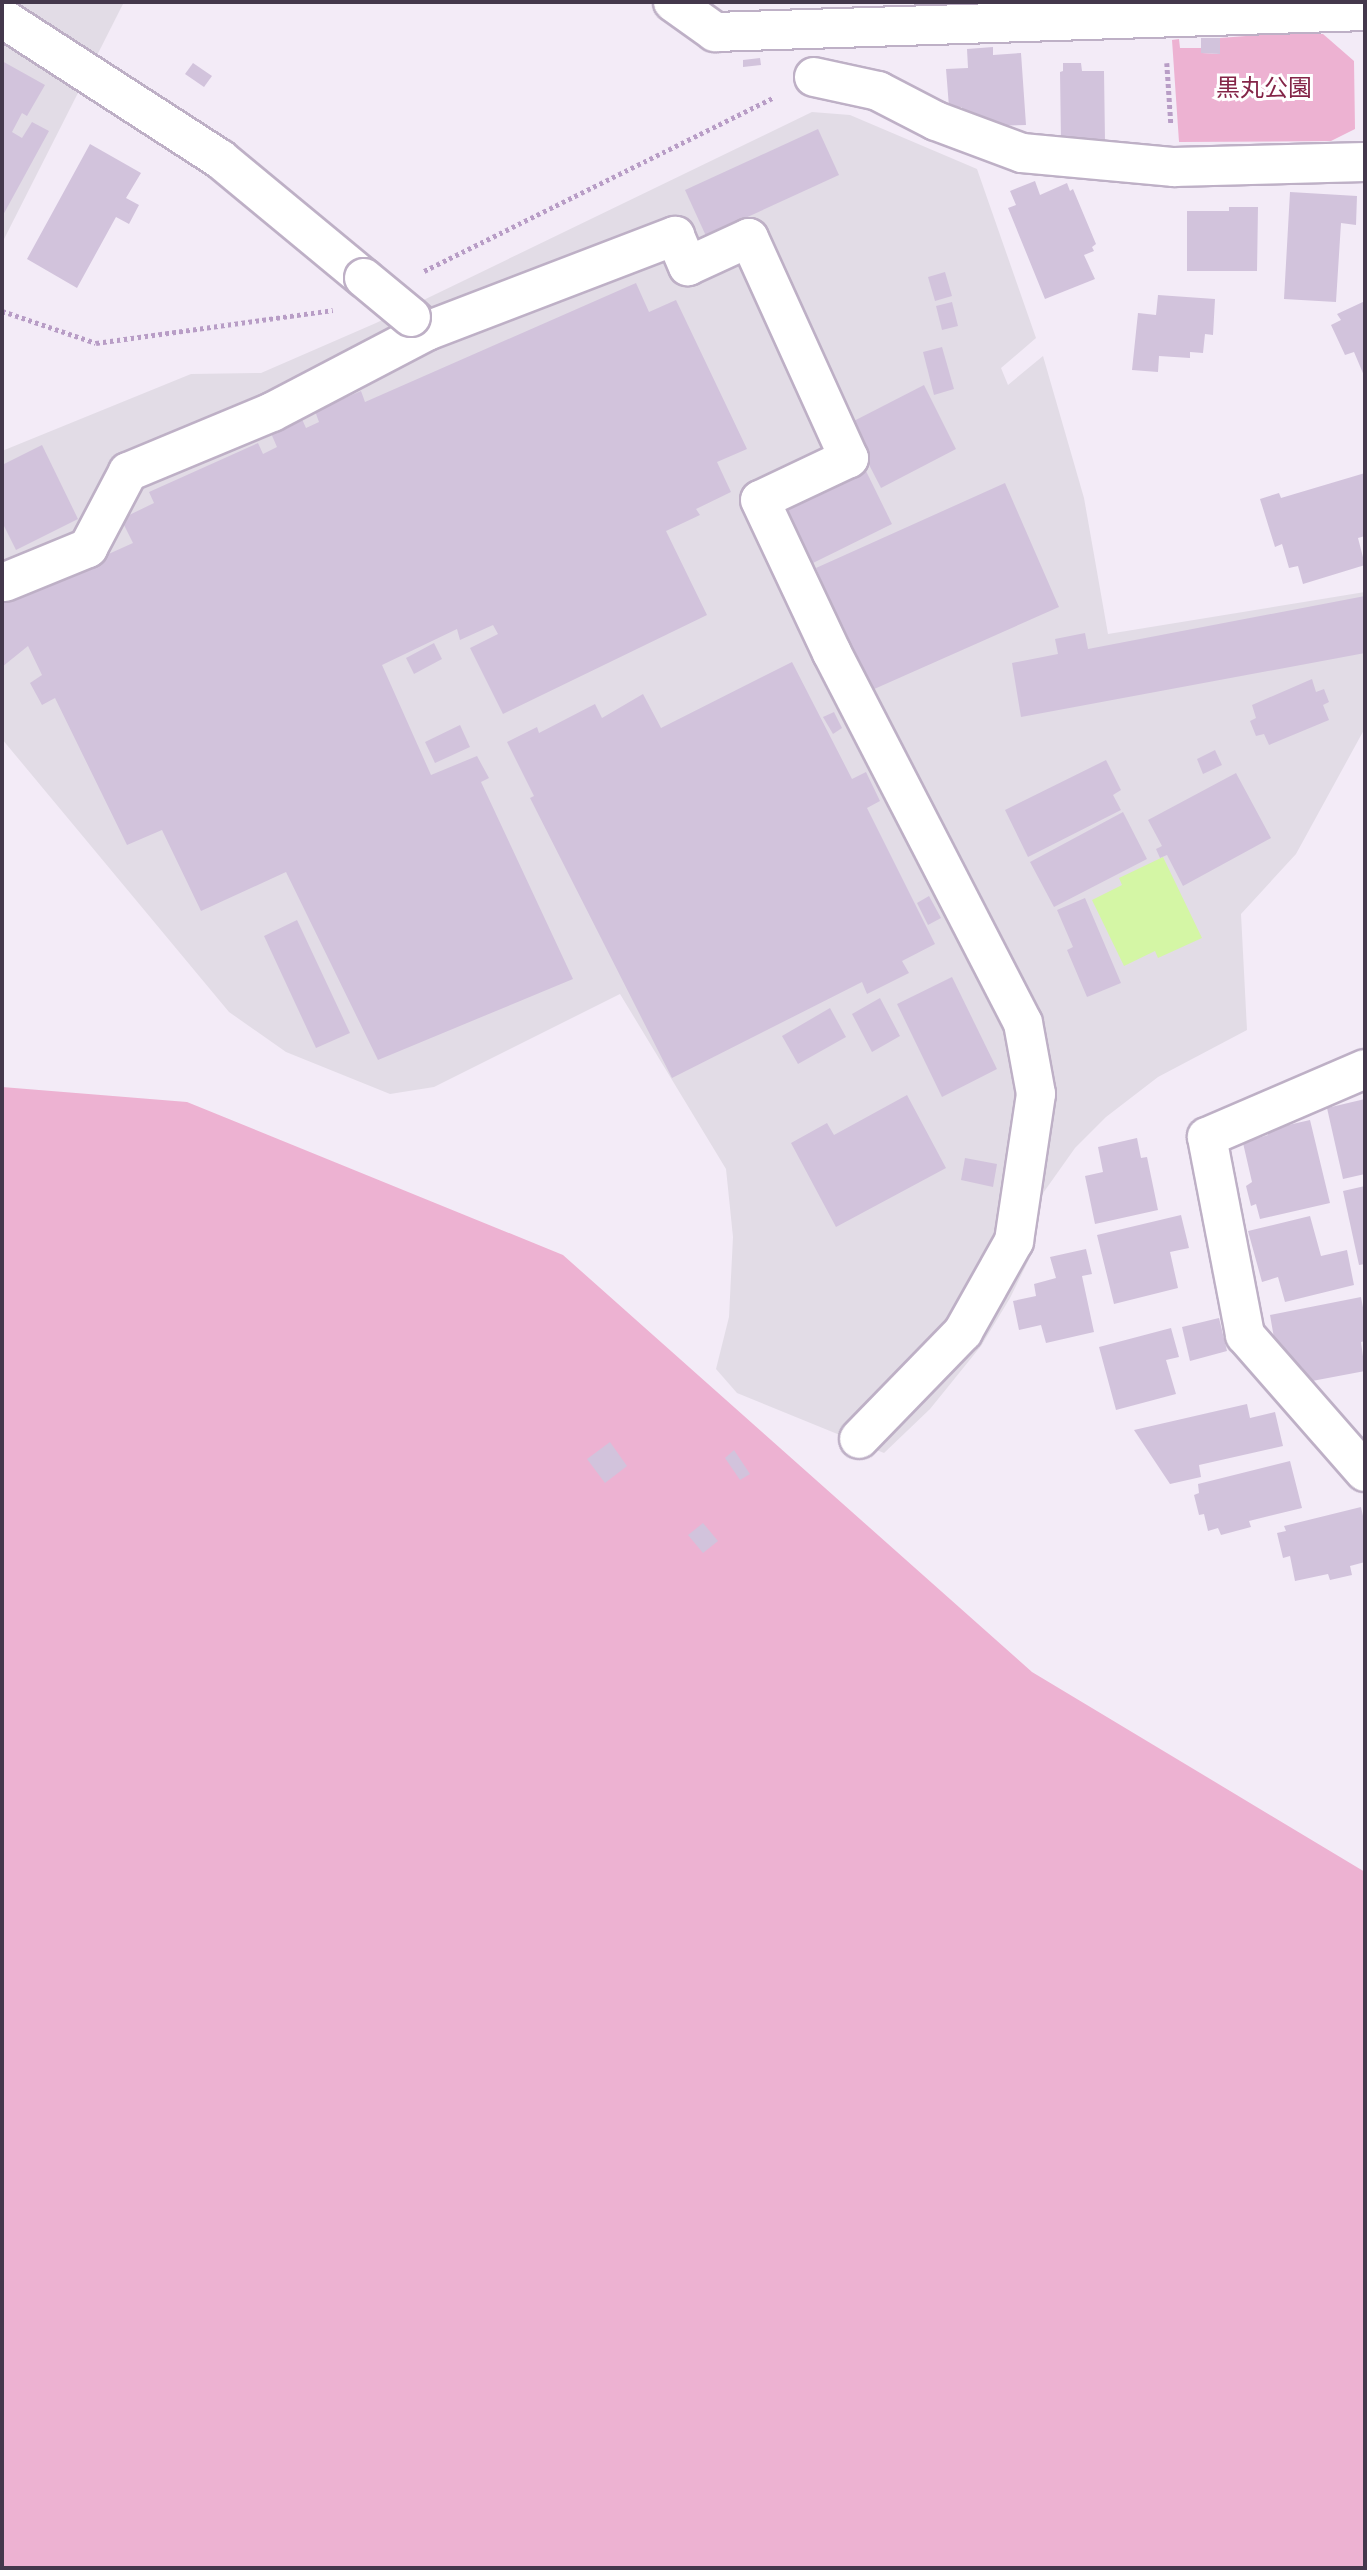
<!DOCTYPE html>
<html>
<head>
<meta charset="utf-8">
<style>
  body { margin:0 }
  #map { position:relative; width:1367px; height:2570px; overflow:hidden; background:#f3ebf7; font-family:Raleway,"Noto Sans JP",sans-serif }
  div>[style] { position:absolute }
  .industrial>* { inset:0; background:#e2dce6 }
  .green>* { inset:0; background:#edb2d2 }
  .water>* { inset:0; background:#d4f6a5 }
  .building>* { inset:0; background:#d2c3dc }
  .path>* { height:4.5px; margin-top:-2.25px; transform-origin:0; background:repeating-linear-gradient(90deg,#b89dc6 0 3.5px,transparent 0 7px) }
  .roads { filter:drop-shadow(2px 0 #beb0c6) drop-shadow(-2px 0 #beb0c6) drop-shadow(0 2px #beb0c6) drop-shadow(0 -2px #beb0c6) }
  .minor>* { height:38px; margin:-19px; padding:0 19px; transform-origin:19px; border-radius:19px; background:#fff }
  .bridges { filter:drop-shadow(2px 0 #beb0c6) drop-shadow(-2px 0 #beb0c6) drop-shadow(0 2px #beb0c6) drop-shadow(0 -2px #beb0c6) }
  .minor-bridge>* { height:38px; margin:-19px; padding:0 19px; transform-origin:19px; border-radius:19px; background:#fff }
  span { translate:-50% -50%; white-space:nowrap; text-align:center; line-height:1.15; -webkit-text-stroke:6px #fff; paint-order:stroke }
  .park-label { font-size:24px; color:#842548 }
  .frame { position:absolute; inset:0; border:4px solid #44384c; pointer-events:none }
</style>
</head>
<body>
<div id="map">
  <div class="industrial">
    <div style="clip-path:polygon(2px 2px,124px 2px,2px 243px)"></div>
    <div style="clip-path:polygon(812px 112px,850px 115px,977px 169px,1036px 338px,1001px 368px,1008px 385px,1043px 356px,1084px 498px,1108px 634px,1365px 592px,1365px 728px,1296px 854px,1241px 914px,1247px 1030px,1158px 1077px,1106px 1117px,1075px 1148px,1036px 1203px,1034px 1249px,1010px 1298px,981px 1346px,930px 1409px,884px 1453px,737px 1393px,716px 1369px,729px 1317px,733px 1237px,726px 1169px,620px 994px,434px 1087px,390px 1094px,286px 1052px,229px 1012px,2px 739px,2px 451px,191px 374px,261px 373px,376px 323px)"></div>
  </div>
  <div class="green">
    <div style="clip-path:polygon(1273px 34px,1323px 34px,1354px 61px,1355px 129px,1331px 141px,1179px 142px,1172px 40px,1179px 39px,1180px 48px,1201px 48px,1202px 53px,1220px 54px,1220px 38px)"></div>
    <div style="clip-path:polygon(2px 1087px,187px 1102px,563px 1255px,1032px 1672px,1365px 1872px,1365px 2568px,2px 2568px)"></div>
  </div>
  <div class="water">
    <div style="clip-path:polygon(1163px 857px,1202px 938px,1158px 958px,1155px 951px,1124px 966px,1092px 900px,1122px 885px,1119px 878px)"></div>
  </div>
  <div class="building">
    <div style="clip-path:polygon(1201px 38px,1220px 38px,1220px 54px,1201px 53px)"></div>
    <div style="clip-path:polygon(993px 47px,993px 55px,1021px 53px,1026px 125px,986px 126px,962px 120px,962px 107px,949px 107px,946px 69px,968px 68px,967px 49px)"></div>
    <div style="clip-path:polygon(760px 58px,761px 65px,743px 67px,743px 60px)"></div>
    <div style="clip-path:polygon(2px 61px,45px 85px,27px 116px,22px 113px,12px 132px,22px 138px,32px 122px,49px 131px,2px 217px)"></div>
    <div style="clip-path:polygon(193px 63px,212px 76px,204px 87px,185px 74px)"></div>
    <div style="clip-path:polygon(1063px 63px,1081px 63px,1082px 71px,1104px 71px,1105px 141px,1061px 141px,1060px 72px,1063px 71px)"></div>
    <div style="clip-path:polygon(818px 129px,839px 175px,706px 236px,685px 190px)"></div>
    <div style="clip-path:polygon(90px 144px,141px 173px,126px 198px,139px 205px,129px 224px,116px 217px,77px 288px,27px 259px)"></div>
    <div style="clip-path:polygon(1035px 181px,1040px 195px,1067px 183px,1070px 191px,1073px 189px,1096px 244px,1092px 247px,1094px 251px,1084px 255px,1095px 279px,1045px 299px,1008px 208px,1016px 205px,1010px 191px)"></div>
    <div style="clip-path:polygon(1290px 192px,1357px 196px,1356px 225px,1341px 223px,1336px 302px,1284px 299px)"></div>
    <div style="clip-path:polygon(1229px 207px,1258px 207px,1257px 271px,1187px 271px,1187px 211px,1229px 211px)"></div>
    <div style="clip-path:polygon(945px 272px,952px 296px,935px 301px,928px 277px)"></div>
    <div style="clip-path:polygon(636px 283px,649px 312px,676px 300px,747px 449px,717px 462px,731px 492px,696px 509px,700px 515px,666px 531px,707px 615px,503px 714px,470px 648px,498px 634px,493px 625px,460px 640px,457px 629px,382px 665px,431px 775px,477px 756px,489px 778px,481px 782px,573px 979px,378px 1060px,286px 872px,201px 911px,162px 830px,127px 845px,55px 698px,42px 705px,30px 683px,42px 675px,28px 646px,2px 667px,2px 598px,4px 601px,133px 543px,121px 519px,154px 503px,149px 492px,258px 443px,263px 454px,277px 447px,270px 431px,301px 417px,306px 428px,319px 422px,315px 411px,361px 391px,365px 402px)"></div>
    <div style="clip-path:polygon(1158px 295px,1215px 299px,1213px 335px,1205px 334px,1203px 353px,1190px 352px,1190px 358px,1159px 356px,1158px 372px,1132px 370px,1138px 313px,1156px 315px)"></div>
    <div style="clip-path:polygon(1365px 301px,1365px 378px,1354px 352px,1345px 355px,1331px 325px,1341px 320px,1337px 314px)"></div>
    <div style="clip-path:polygon(952px 302px,958px 326px,942px 330px,936px 306px)"></div>
    <div style="clip-path:polygon(942px 347px,954px 389px,934px 395px,923px 352px)"></div>
    <div style="clip-path:polygon(924px 385px,956px 449px,881px 488px,848px 424px)"></div>
    <div style="clip-path:polygon(42px 445px,78px 519px,16px 550px,2px 522px,2px 465px)"></div>
    <div style="clip-path:polygon(865px 469px,892px 524px,813px 563px,786px 507px)"></div>
    <div style="clip-path:polygon(1365px 473px,1365px 536px,1358px 538px,1365px 565px,1303px 584px,1298px 566px,1289px 568px,1282px 544px,1275px 547px,1260px 499px,1279px 493px,1281px 498px)"></div>
    <div style="clip-path:polygon(1005px 483px,1059px 607px,872px 690px,843px 626px,837px 629px,825px 603px,830px 601px,816px 568px)"></div>
    <div style="clip-path:polygon(1365px 596px,1365px 653px,1021px 717px,1012px 663px,1058px 654px,1055px 639px,1085px 633px,1088px 649px)"></div>
    <div style="clip-path:polygon(434px 643px,442px 659px,414px 674px,406px 658px)"></div>
    <div style="clip-path:polygon(792px 662px,852px 779px,866px 772px,880px 801px,867px 808px,935px 944px,902px 961px,909px 973px,867px 994px,862px 982px,672px 1078px,530px 798px,534px 796px,507px 742px,537px 727px,539px 733px,595px 704px,602px 718px,643px 694px,661px 728px)"></div>
    <div style="clip-path:polygon(1312px 679px,1316px 692px,1324px 689px,1329px 702px,1323px 705px,1329px 720px,1269px 745px,1264px 734px,1256px 736px,1250px 721px,1256px 718px,1252px 705px)"></div>
    <div style="clip-path:polygon(834px 712px,842px 728px,833px 734px,823px 717px)"></div>
    <div style="clip-path:polygon(460px 725px,470px 747px,435px 763px,425px 742px)"></div>
    <div style="clip-path:polygon(1215px 750px,1222px 765px,1203px 774px,1197px 759px)"></div>
    <div style="clip-path:polygon(1106px 760px,1121px 790px,1113px 795px,1121px 810px,1028px 857px,1005px 810px)"></div>
    <div style="clip-path:polygon(1236px 773px,1271px 838px,1183px 886px,1167px 855px,1160px 858px,1156px 849px,1162px 846px,1148px 820px)"></div>
    <div style="clip-path:polygon(1123px 812px,1147px 859px,1054px 907px,1030px 862px)"></div>
    <div style="clip-path:polygon(929px 896px,941px 918px,928px 925px,917px 903px)"></div>
    <div style="clip-path:polygon(1085px 898px,1121px 983px,1087px 997px,1067px 950px,1073px 947px,1057px 910px)"></div>
    <div style="clip-path:polygon(297px 920px,350px 1033px,316px 1048px,264px 936px)"></div>
    <div style="clip-path:polygon(952px 977px,997px 1069px,942px 1097px,897px 1004px)"></div>
    <div style="clip-path:polygon(880px 998px,900px 1036px,872px 1052px,852px 1014px)"></div>
    <div style="clip-path:polygon(830px 1008px,846px 1037px,798px 1064px,782px 1036px)"></div>
    <div style="clip-path:polygon(907px 1095px,946px 1168px,836px 1227px,791px 1143px,827px 1123px,834px 1135px)"></div>
    <div style="clip-path:polygon(1365px 1099px,1365px 1174px,1343px 1179px,1327px 1108px)"></div>
    <div style="clip-path:polygon(1310px 1120px,1330px 1203px,1260px 1219px,1256px 1204px,1251px 1206px,1246px 1186px,1252px 1182px,1243px 1143px,1268px 1135px,1267px 1130px)"></div>
    <div style="clip-path:polygon(1137px 1138px,1141px 1158px,1147px 1157px,1158px 1210px,1095px 1224px,1085px 1176px,1103px 1172px,1098px 1147px)"></div>
    <div style="clip-path:polygon(965px 1158px,997px 1164px,993px 1187px,961px 1180px)"></div>
    <div style="clip-path:polygon(1365px 1186px,1365px 1264px,1359px 1265px,1343px 1191px)"></div>
    <div style="clip-path:polygon(1181px 1215px,1189px 1248px,1170px 1252px,1178px 1288px,1114px 1304px,1097px 1235px)"></div>
    <div style="clip-path:polygon(1310px 1216px,1321px 1256px,1347px 1250px,1354px 1285px,1285px 1302px,1278px 1277px,1262px 1282px,1248px 1231px)"></div>
    <div style="clip-path:polygon(1086px 1249px,1092px 1274px,1082px 1276px,1094px 1332px,1046px 1343px,1041px 1325px,1019px 1330px,1013px 1301px,1036px 1296px,1034px 1284px,1056px 1278px,1050px 1257px)"></div>
    <div style="clip-path:polygon(1361px 1297px,1365px 1318px,1365px 1341px,1361px 1342px,1365px 1371px,1312px 1381px,1274px 1338px,1270px 1315px)"></div>
    <div style="clip-path:polygon(1219px 1318px,1227px 1351px,1190px 1361px,1182px 1327px)"></div>
    <div style="clip-path:polygon(1171px 1328px,1179px 1357px,1166px 1360px,1176px 1394px,1116px 1410px,1099px 1347px)"></div>
    <div style="clip-path:polygon(1247px 1404px,1250px 1418px,1275px 1412px,1283px 1446px,1199px 1465px,1201px 1477px,1170px 1484px,1134px 1430px)"></div>
    <div style="clip-path:polygon(610px 1442px,627px 1466px,605px 1483px,587px 1459px)"></div>
    <div style="clip-path:polygon(734px 1450px,750px 1474px,740px 1480px,725px 1458px)"></div>
    <div style="clip-path:polygon(1290px 1461px,1302px 1508px,1249px 1521px,1251px 1527px,1221px 1535px,1218px 1528px,1208px 1531px,1204px 1514px,1199px 1515px,1194px 1495px,1199px 1493px,1198px 1484px)"></div>
    <div style="clip-path:polygon(1361px 1507px,1365px 1525px,1365px 1562px,1350px 1566px,1352px 1575px,1330px 1580px,1328px 1574px,1295px 1581px,1290px 1556px,1283px 1558px,1277px 1533px,1286px 1531px,1284px 1526px)"></div>
    <div style="clip-path:polygon(703px 1523px,718px 1541px,703px 1553px,688px 1535px)"></div>
  </div>
  <div class="path">
    <div style="left:1167px;top:63px;width:61px;rotate:86.2deg"></div>
    <div style="left:424px;top:271px;width:391px;rotate:-26.4deg"></div>
    <div style="left:2px;top:311px;width:99px;rotate:18.8deg"></div>
    <div style="left:96px;top:343px;width:239px;rotate:-7.9deg"></div>
  </div>
  <div class="roads">
    <div class="minor">
      <div style="left:673px;top:2px;width:52px;rotate:35.5deg"></div>
      <div style="left:715px;top:32px;width:650px;rotate:-1.85deg"></div>
      <div style="left:2px;top:18px;width:260px;rotate:32.9deg"></div>
      <div style="left:220px;top:159px;width:187px;rotate:39.6deg"></div>
      <div style="left:814px;top:77px;width:66px;rotate:12.3deg"></div>
      <div style="left:878px;top:91px;width:65px;rotate:27.3deg"></div>
      <div style="left:936px;top:121px;width:92px;rotate:20.4deg"></div>
      <div style="left:1022px;top:153px;width:153px;rotate:5.3deg"></div>
      <div style="left:1174px;top:167px;width:191px;rotate:-1.5deg"></div>
      <div style="left:411px;top:317px;width:21px;rotate:41deg"></div>
      <div style="left:427px;top:331px;width:266px;rotate:-21deg"></div>
      <div style="left:675px;top:236px;width:33px;rotate:67deg"></div>
      <div style="left:688px;top:266px;width:67px;rotate:-24.7deg"></div>
      <div style="left:749px;top:238px;width:242px;rotate:65.6deg"></div>
      <div style="left:849px;top:458px;width:98px;rotate:154.7deg"></div>
      <div style="left:760px;top:500px;width:169px;rotate:64.8deg"></div>
      <div style="left:832px;top:653px;width:416px;rotate:62.7deg"></div>
      <div style="left:1023px;top:1023px;width:72px;rotate:79.6deg"></div>
      <div style="left:1036px;top:1094px;width:149px;rotate:98.5deg"></div>
      <div style="left:1014px;top:1241px;width:104px;rotate:119.3deg"></div>
      <div style="left:963px;top:1332px;width:149px;rotate:134.2deg"></div>
      <div style="left:5px;top:582px;width:90px;rotate:-22.3deg"></div>
      <div style="left:88px;top:548px;width:86px;rotate:-62.2deg"></div>
      <div style="left:128px;top:472px;width:156px;rotate:-22.6deg"></div>
      <div style="left:272px;top:412px;width:175px;rotate:-27.6deg"></div>
      <div style="left:1365px;top:1069px;width:172px;rotate:156.7deg"></div>
      <div style="left:1207px;top:1137px;width:202px;rotate:79.1deg"></div>
      <div style="left:1245px;top:1335px;width:182px;rotate:48.8deg"></div>
    </div>
  </div>
  <div class="bridges">
    <div class="minor-bridge">
      <div style="left:364px;top:278px;width:61px;rotate:39.7deg"></div>
    </div>
  </div>
  <div class="park-label">
    <span style="left:1264px;top:88px">黒丸公園</span>
  </div>
  <div class="frame"></div>
</div>
</body>
</html>
